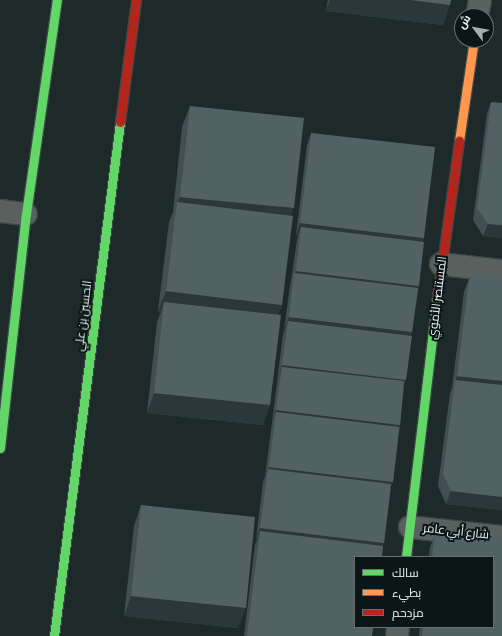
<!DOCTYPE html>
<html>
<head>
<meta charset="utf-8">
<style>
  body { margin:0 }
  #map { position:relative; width:502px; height:636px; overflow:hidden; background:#1e2a2a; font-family:"Sofia Sans Condensed",Cairo,sans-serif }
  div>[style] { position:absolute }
  .roads { filter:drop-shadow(1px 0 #3b4646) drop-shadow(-1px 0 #3b4646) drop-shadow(0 1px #3b4646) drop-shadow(0 -1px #3b4646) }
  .street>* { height:22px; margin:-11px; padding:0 11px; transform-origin:11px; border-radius:11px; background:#59615f }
  .fast>* { height:9px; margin:-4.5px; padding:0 4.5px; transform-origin:4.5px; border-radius:4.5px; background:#63d668 }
  .slow>* { height:9px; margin:-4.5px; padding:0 4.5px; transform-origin:4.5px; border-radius:4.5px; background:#ff974d }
  .jam>* { height:9px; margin:-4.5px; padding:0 4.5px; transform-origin:4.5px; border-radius:4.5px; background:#b3261e }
  .wall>* { inset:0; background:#404f51 }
  .shaded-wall>* { inset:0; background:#2b383a }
  .building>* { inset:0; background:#526163 }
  span { translate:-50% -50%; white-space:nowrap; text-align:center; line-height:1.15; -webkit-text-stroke:4px #0c1616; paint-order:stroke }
  .street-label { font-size:12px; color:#e8f6f6 }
  .legend { position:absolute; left:354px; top:556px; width:140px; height:72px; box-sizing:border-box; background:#0c1616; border:1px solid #647070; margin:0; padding:5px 7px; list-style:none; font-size:12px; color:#e8f6f6 }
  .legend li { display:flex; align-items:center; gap:8px; height:20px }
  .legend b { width:20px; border:1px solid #647070 }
  .north { position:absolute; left:454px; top:8px; width:40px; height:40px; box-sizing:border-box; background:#0c1616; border:1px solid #647070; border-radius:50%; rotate:302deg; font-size:11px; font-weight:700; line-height:16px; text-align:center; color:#e8f6f6 }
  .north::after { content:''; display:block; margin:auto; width:14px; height:18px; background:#a1afaf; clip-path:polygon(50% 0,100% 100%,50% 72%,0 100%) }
</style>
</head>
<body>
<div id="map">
  <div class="roads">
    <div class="street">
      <div style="left:477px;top:16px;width:16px;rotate:-79deg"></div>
      <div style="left:0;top:211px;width:26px;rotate:7deg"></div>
      <div style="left:441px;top:264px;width:61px;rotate:6.5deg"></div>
      <div style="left:410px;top:527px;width:93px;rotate:6.2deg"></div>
      <div style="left:397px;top:636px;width:9px;rotate:-84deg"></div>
    </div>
    <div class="fast">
      <div style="left:0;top:448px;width:235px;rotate:-83.7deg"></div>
      <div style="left:26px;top:214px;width:216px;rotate:-81.8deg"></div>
      <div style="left:406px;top:557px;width:261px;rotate:-83.2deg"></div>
      <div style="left:54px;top:636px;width:518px;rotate:-82.68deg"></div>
    </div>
    <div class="slow">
      <div style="left:459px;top:141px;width:102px;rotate:-81.6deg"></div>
    </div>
    <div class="jam">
      <div style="left:120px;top:122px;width:123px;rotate:-82.5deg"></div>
      <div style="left:437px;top:298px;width:159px;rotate:-82deg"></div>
    </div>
  </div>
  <div class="wall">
    <div style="clip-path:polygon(328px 0,451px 0,443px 25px,326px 11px)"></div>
    <div style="clip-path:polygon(491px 102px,502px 238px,483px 236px,473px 220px,487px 114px)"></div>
    <div style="clip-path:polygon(190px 106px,291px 215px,282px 305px,278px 315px,263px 425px,147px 413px,157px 322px,161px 312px,158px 311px,169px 222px,173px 212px,182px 127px)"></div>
    <div style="clip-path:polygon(311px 133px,424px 238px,422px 242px,419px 286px,418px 290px,412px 332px,411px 336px,406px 380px,404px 385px,400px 425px,393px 482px,391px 486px,384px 543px,383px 546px,372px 636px,244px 636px,255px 544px,257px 541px,256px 540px,263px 482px,265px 477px,272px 423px,283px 334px,285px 330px,284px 330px,290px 286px,291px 281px,297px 240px,298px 236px,296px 235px,307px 145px)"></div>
    <div style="clip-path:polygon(469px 279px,502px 510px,446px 504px,438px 486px,450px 393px,452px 388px,464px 292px)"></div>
    <div style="clip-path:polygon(141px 505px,238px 628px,124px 616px,134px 526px)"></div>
    <div style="clip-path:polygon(441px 532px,502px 538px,502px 636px,419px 636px,420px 627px,493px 627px,493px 557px,429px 557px,430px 547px,435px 534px)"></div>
  </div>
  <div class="shaded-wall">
    <div style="clip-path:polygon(330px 0,411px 0,450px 5px,443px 25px,326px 11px)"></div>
    <div style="clip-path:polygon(180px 197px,294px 208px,287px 229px,176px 207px)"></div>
    <div style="clip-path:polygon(300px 223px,424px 238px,419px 250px,301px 227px,298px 236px,296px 235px)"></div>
    <div style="clip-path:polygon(488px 224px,502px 225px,502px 238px,483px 236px)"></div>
    <div style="clip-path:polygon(296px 271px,419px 286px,415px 299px,294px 276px)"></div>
    <div style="clip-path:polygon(166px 291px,282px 305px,274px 325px,164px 302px,161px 312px,158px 311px)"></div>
    <div style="clip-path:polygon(289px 317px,412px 332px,408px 344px,288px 321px,285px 330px,284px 330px)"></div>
    <div style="clip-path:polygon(282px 365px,406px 380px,401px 392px,282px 367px,278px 378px)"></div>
    <div style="clip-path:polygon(457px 376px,502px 381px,502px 394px,455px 381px)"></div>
    <div style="clip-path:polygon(154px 393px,270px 405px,263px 425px,147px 413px)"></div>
    <div style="clip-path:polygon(276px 410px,400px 425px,395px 438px,276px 412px,272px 423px)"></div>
    <div style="clip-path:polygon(269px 467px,393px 482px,388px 494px,267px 472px)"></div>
    <div style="clip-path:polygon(451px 491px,502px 497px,502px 510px,446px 504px)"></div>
    <div style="clip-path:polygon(260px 528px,384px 543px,380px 555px,260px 531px,257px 541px,256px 540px)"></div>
    <div style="clip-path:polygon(131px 596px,246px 608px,238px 628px,124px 616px)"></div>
  </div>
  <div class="building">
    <div style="clip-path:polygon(411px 0,451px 0,450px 5px)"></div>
    <div style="clip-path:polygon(491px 102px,502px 103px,502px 225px,488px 224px,477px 208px)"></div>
    <div style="clip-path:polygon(190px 106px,304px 118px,294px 208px,180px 197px)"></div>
    <div style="clip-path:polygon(311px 133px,435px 147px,424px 238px,300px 223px)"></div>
    <div style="clip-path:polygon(177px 202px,293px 216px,282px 305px,166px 291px)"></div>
    <div style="clip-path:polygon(301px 227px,424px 242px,419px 286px,296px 271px)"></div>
    <div style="clip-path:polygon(294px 273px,418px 288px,412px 332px,289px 317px)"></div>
    <div style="clip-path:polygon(475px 274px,502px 276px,502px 381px,457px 376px,469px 279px)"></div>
    <div style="clip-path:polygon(164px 302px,281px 315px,270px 405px,154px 393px)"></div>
    <div style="clip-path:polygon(288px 321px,412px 336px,406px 380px,282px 365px)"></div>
    <div style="clip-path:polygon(282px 367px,404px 381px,400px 425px,276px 410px)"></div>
    <div style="clip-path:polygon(455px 380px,502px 385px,502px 497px,451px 491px,443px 474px)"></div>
    <div style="clip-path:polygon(276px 412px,399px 427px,393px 482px,269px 467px)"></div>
    <div style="clip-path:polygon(268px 469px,391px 484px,384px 543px,260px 528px)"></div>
    <div style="clip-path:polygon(141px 505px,255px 517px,246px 608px,131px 596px)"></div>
    <div style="clip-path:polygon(260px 531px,383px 546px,382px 557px,355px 557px,355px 627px,373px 627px,372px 636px,247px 636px)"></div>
    <div style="clip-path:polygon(441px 532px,502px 538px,502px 636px,422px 636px,423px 627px,493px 627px,493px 557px,432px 557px,435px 534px)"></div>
  </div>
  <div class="street-label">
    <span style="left:438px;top:298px;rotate:-83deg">المستنصر الأموي</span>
    <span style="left:84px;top:316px;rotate:-83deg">الحسين بن علي</span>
    <span style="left:456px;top:532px;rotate:6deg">شارع أبي عامر</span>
  </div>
  <ul class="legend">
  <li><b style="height:5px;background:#63d668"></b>سالك</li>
  <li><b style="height:5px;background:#ff974d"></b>بطيء</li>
  <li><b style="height:5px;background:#b3261e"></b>مزدحم</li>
  </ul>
  <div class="north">ش</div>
</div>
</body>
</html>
